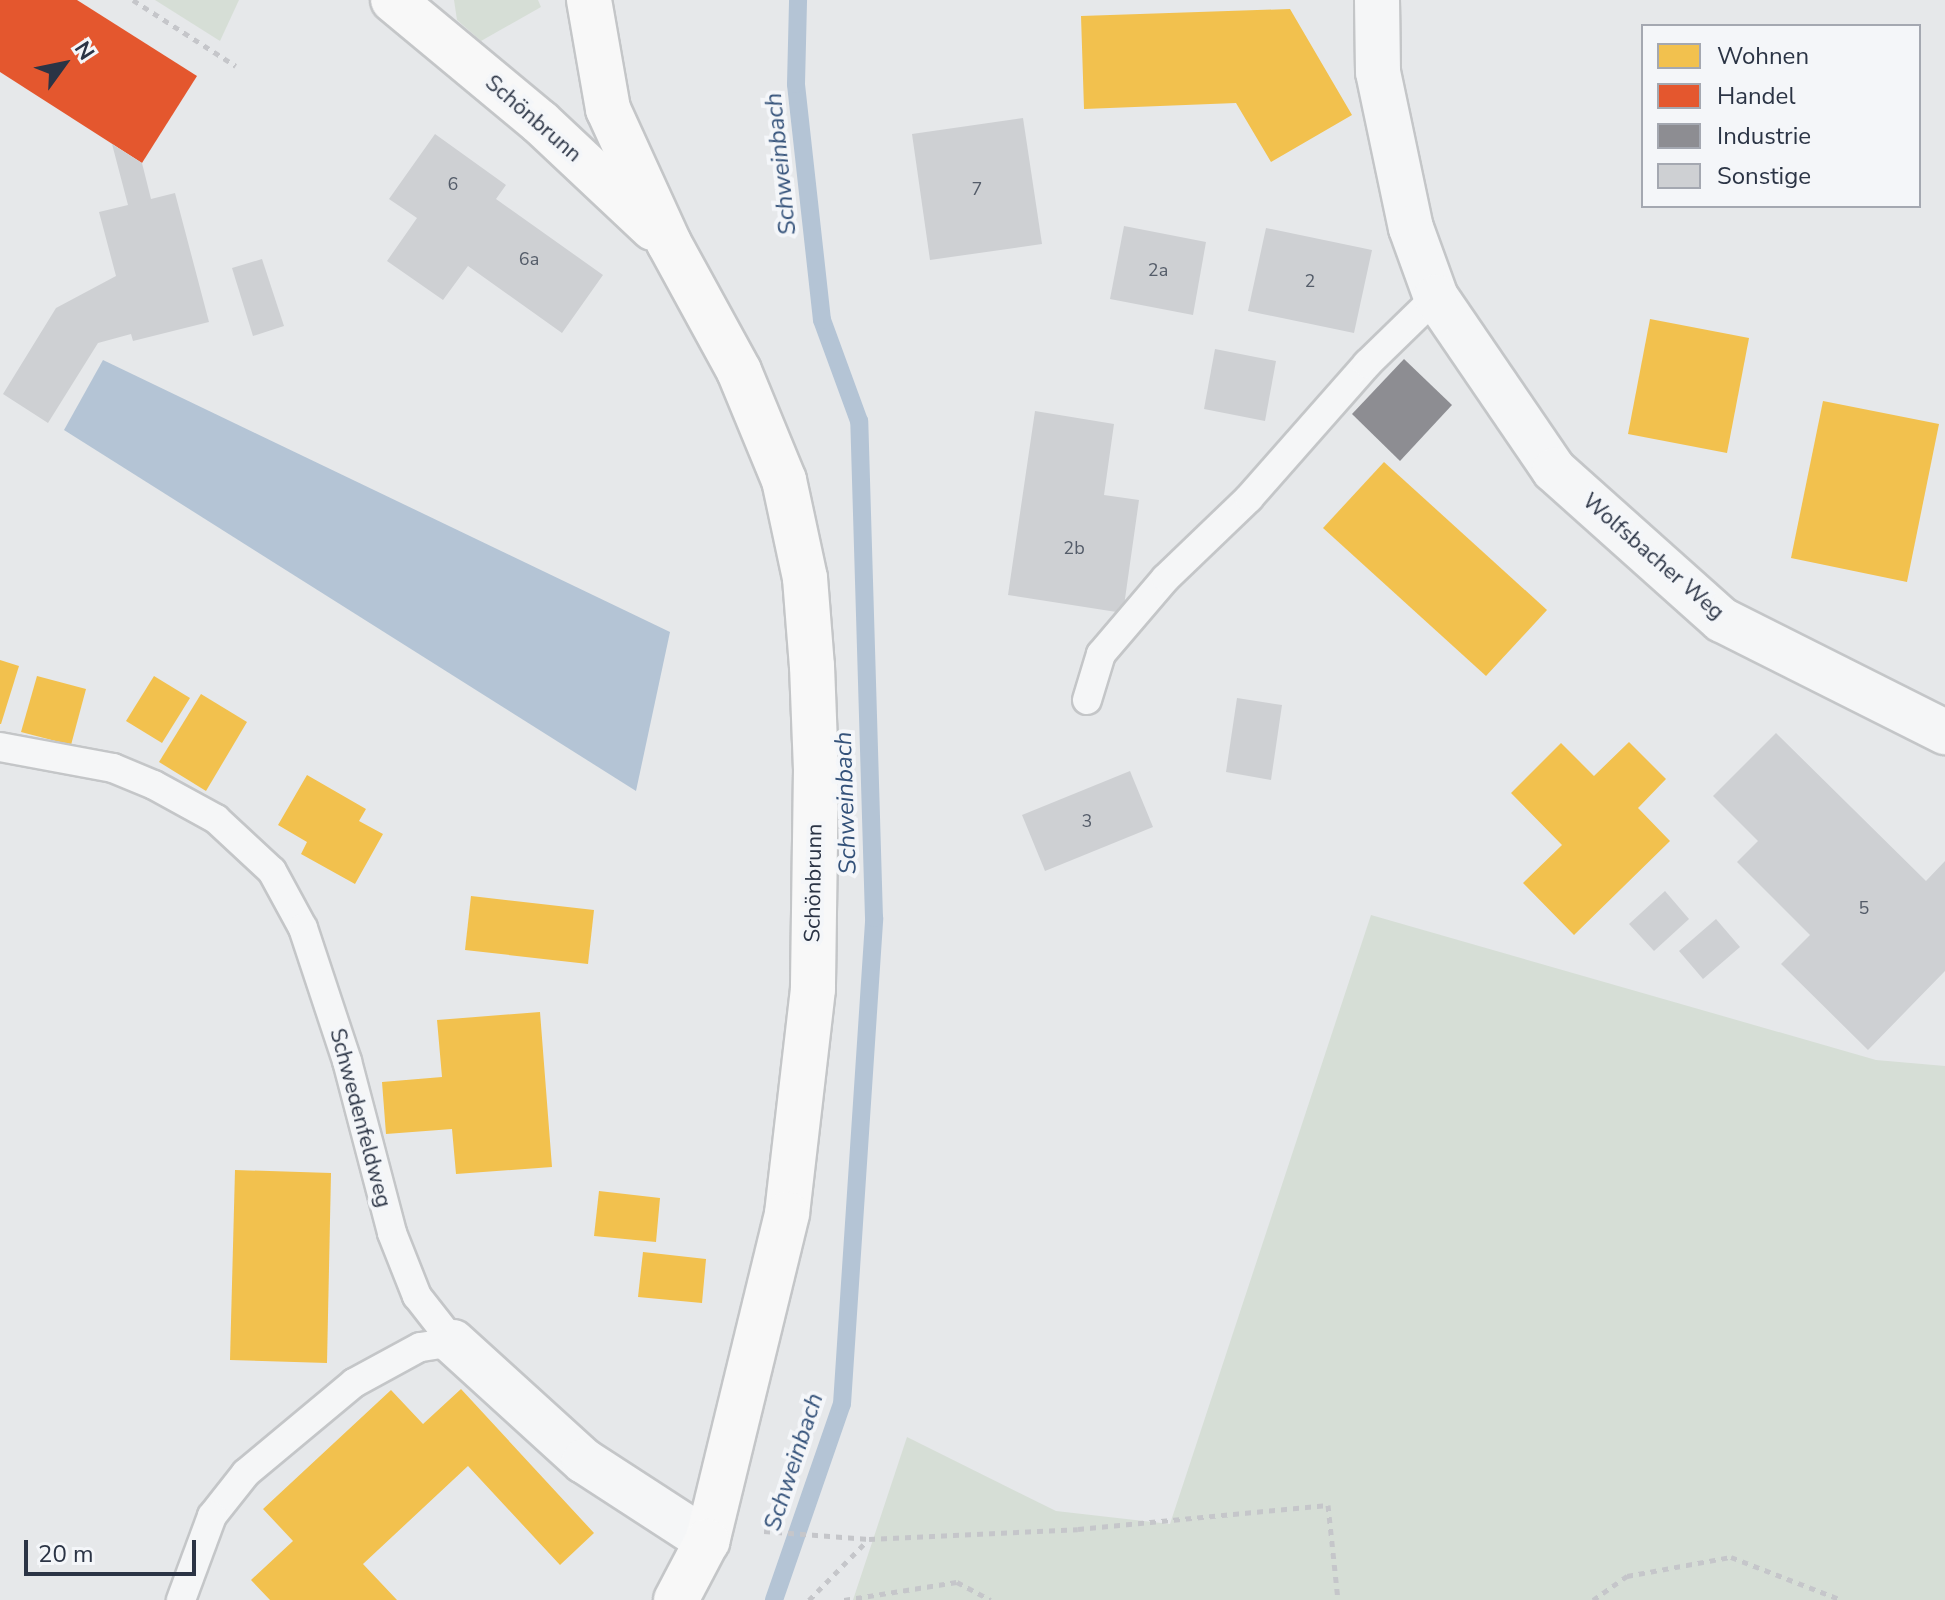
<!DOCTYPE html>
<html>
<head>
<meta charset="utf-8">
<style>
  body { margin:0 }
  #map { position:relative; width:1945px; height:1600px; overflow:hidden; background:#e6e8ea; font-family:"Nunito Sans",sans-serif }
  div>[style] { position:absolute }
  .green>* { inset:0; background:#d6ded6 }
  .water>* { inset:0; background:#b4c4d5 }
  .homes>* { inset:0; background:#f2c14e }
  .shops>* { inset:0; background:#e4572e }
  .industry>* { inset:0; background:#8d8d92 }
  .stream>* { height:18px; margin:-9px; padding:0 9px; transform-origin:9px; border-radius:9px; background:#b4c4d5 }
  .building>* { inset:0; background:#ced0d3 }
  .path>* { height:5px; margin-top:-2.5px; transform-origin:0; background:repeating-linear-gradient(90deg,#c5c6ca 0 6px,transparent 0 12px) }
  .roads { filter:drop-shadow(2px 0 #c4c6c8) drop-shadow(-2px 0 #c4c6c8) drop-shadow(0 2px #c4c6c8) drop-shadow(0 -2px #c4c6c8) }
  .lane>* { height:28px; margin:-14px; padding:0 14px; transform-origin:14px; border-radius:14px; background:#f5f6f7 }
  .street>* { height:44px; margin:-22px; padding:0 22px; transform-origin:22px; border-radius:22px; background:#f5f6f7 }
  .secondary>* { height:44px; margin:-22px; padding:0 22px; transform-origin:22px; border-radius:22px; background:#f8f8f8 }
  span { translate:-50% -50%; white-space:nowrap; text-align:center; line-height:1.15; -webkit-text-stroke:8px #f4f6f9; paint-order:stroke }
  .number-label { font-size:18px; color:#545c69 }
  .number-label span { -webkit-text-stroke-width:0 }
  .street-label { font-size:22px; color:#2b3445 }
  .water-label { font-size:24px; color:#34527a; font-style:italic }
  .legend { position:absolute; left:1641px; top:24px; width:280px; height:184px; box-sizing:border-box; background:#f4f6f9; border:2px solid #a4a8b1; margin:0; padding:10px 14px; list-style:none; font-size:24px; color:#2b3445 }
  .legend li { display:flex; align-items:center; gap:16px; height:40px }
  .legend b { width:40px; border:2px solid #a4a8b1 }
  .north { position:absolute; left:24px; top:24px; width:80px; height:80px; -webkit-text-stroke:6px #f4f6f9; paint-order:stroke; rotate:57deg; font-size:22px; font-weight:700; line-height:32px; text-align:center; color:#2b3445 }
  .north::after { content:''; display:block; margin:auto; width:28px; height:36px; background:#2b3445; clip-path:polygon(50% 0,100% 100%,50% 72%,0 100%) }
  .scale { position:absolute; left:24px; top:1540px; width:172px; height:36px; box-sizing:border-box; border:4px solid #2b3445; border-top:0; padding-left:10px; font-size:24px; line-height:28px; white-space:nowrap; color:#2b3445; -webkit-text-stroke:6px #f4f6f9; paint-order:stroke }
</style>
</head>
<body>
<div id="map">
  <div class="green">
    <div style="clip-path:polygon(155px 0,239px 0,220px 41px)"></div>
    <div style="clip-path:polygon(454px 0,538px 0,541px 7px,481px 41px,457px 20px)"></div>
    <div style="clip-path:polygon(1371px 915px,1876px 1060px,1945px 1066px,1945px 1600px,853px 1600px,907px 1437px,1056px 1511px,1170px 1524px)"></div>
  </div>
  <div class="water">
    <div style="clip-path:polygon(103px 360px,670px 632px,636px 791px,64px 430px)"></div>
  </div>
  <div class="homes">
    <div style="clip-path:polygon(1290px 9px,1352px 115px,1271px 162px,1236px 103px,1084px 109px,1081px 16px)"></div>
    <div style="clip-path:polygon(1650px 319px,1749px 338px,1727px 453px,1628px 434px)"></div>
    <div style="clip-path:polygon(1823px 401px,1939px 424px,1907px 582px,1791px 558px)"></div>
    <div style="clip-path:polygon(1384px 462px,1547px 610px,1486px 676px,1323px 528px)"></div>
    <div style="clip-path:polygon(0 660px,19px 666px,1px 724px,0 724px)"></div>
    <div style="clip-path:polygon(37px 676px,86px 689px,71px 745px,21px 732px)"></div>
    <div style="clip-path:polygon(154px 676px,190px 698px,162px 743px,126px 721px)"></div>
    <div style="clip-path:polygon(201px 694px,247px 722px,206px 791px,159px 762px)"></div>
    <div style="clip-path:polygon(1629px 742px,1666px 779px,1638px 808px,1670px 841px,1574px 935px,1523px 883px,1562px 845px,1511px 793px,1561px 743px,1594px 776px)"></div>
    <div style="clip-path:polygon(307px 775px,366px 809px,359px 821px,383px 834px,355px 884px,301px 854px,307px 842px,278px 825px)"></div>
    <div style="clip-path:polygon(471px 896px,594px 910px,588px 964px,465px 950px)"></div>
    <div style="clip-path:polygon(540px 1012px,552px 1167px,456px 1174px,452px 1129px,386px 1134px,382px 1082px,442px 1077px,437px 1020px)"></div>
    <div style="clip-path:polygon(235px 1170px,331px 1173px,327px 1363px,230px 1360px)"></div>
    <div style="clip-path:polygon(599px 1191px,660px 1198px,656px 1242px,594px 1236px)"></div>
    <div style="clip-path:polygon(643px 1252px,706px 1259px,702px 1303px,638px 1297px)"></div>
    <div style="clip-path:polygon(461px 1389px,594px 1533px,560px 1565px,468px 1466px,363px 1564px,397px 1600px,270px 1600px,251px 1580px,293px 1541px,263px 1509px,391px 1390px,423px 1424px)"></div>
  </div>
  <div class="shops">
    <div style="clip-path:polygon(0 0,77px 0,197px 76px,142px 163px,0 72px)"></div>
  </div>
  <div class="industry">
    <div style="clip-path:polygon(1404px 359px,1452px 405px,1400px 461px,1352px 414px)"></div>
  </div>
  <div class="stream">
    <div style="left:774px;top:1600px;width:207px;rotate:-70.9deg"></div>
    <div style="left:842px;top:1404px;width:487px;rotate:-86.2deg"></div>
    <div style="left:874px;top:918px;width:497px;rotate:-91.7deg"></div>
    <div style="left:859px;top:421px;width:108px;rotate:-110.1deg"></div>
    <div style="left:822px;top:320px;width:237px;rotate:-96.3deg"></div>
    <div style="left:796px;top:84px;width:84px;rotate:-88.6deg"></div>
  </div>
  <div class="building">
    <div style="clip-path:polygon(1023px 118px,1042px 244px,930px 260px,912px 134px)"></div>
    <div style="clip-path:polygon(435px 134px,506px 185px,496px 199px,603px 275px,562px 333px,468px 266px,443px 300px,387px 261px,417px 218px,389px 199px)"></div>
    <div style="clip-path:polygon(112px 144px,142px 163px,151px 199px,175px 193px,209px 322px,133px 341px,131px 334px,98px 343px,48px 423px,3px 394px,56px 308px,116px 276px,99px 212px,128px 205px)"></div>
    <div style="clip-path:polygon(1124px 226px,1206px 242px,1193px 315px,1110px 299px)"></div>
    <div style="clip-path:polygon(1266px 228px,1372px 250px,1354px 333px,1248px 311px)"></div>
    <div style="clip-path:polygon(262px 259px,284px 326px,253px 336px,232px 268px)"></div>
    <div style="clip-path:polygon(1215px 349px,1276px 361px,1265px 421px,1204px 409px)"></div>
    <div style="clip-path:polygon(1035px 411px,1114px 424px,1104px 495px,1139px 500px,1123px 613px,1008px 595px)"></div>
    <div style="clip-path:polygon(1237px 698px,1282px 705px,1271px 780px,1226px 772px)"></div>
    <div style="clip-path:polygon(1776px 733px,1926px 881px,1945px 861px,1945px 971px,1868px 1050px,1781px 964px,1810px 935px,1737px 862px,1758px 841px,1713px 796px)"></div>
    <div style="clip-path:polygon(1130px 771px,1153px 827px,1045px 871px,1022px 815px)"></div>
    <div style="clip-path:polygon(1665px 891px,1689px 919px,1654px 951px,1629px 924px)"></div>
    <div style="clip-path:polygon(1716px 919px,1740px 947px,1703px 979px,1679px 951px)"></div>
  </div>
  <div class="path">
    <div style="left:133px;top:0;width:122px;rotate:32.7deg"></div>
    <div style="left:764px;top:1531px;width:105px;rotate:4.4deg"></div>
    <div style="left:869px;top:1539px;width:209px;rotate:-2.7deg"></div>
    <div style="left:1078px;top:1529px;width:251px;rotate:-5.5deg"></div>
    <div style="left:1328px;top:1505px;width:96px;rotate:84deg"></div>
    <div style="left:809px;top:1600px;width:84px;rotate:-45.5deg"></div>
    <div style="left:844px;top:1600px;width:114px;rotate:-9.1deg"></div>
    <div style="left:957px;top:1582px;width:38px;rotate:28deg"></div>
    <div style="left:1593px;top:1600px;width:42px;rotate:-35.2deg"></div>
    <div style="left:1627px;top:1576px;width:106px;rotate:-10.4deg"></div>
    <div style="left:1731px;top:1557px;width:119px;rotate:21.2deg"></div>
  </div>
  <div class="roads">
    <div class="lane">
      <div style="left:1087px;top:700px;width:48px;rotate:-73.1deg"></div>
      <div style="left:1101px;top:654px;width:100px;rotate:-49.5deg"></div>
      <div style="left:1166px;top:578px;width:115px;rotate:-43.9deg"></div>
      <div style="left:1249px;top:498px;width:179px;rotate:-48.6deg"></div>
      <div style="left:1367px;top:364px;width:96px;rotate:-44.2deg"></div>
      <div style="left:0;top:747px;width:115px;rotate:10.5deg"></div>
      <div style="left:113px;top:768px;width:44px;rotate:22.5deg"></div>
      <div style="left:154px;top:785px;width:71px;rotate:28.7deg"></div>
      <div style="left:216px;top:819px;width:76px;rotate:42.9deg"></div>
      <div style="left:272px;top:871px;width:65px;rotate:61.5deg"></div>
      <div style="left:303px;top:928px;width:140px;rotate:71.7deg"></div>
      <div style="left:347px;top:1061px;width:178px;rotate:75.3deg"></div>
      <div style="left:392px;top:1233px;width:68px;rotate:68.4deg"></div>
      <div style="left:417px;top:1296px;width:58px;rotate:52deg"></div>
      <div style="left:453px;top:1342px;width:33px;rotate:171deg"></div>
      <div style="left:420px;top:1347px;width:75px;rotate:151.4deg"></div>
      <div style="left:354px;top:1383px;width:141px;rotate:140.2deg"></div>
      <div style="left:246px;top:1473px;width:55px;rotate:128.3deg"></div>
      <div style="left:212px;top:1516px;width:90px;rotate:110.3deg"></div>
    </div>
    <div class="street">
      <div style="left:1377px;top:0;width:72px;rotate:89.2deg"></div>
      <div style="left:1378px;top:72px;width:159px;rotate:78.1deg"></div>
      <div style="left:1411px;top:228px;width:73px;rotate:70.1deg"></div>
      <div style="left:1436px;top:297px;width:209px;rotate:55.7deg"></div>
      <div style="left:1554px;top:470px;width:225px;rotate:41.8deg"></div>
      <div style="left:1722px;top:620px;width:250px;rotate:26.7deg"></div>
      <div style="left:453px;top:1342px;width:177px;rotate:42.3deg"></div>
      <div style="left:584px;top:1461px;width:147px;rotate:33deg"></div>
    </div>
    <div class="secondary">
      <div style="left:393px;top:0;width:191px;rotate:39.7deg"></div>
      <div style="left:540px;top:122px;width:155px;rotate:43.2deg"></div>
      <div style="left:589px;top:0;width:111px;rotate:80.1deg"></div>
      <div style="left:608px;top:109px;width:147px;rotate:65.5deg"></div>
      <div style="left:669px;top:243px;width:146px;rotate:61.3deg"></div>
      <div style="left:739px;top:371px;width:118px;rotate:67.6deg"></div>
      <div style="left:784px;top:480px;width:100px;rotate:77.9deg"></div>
      <div style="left:805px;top:578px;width:88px;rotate:85.5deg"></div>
      <div style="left:812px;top:666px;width:103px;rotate:87.8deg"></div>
      <div style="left:816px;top:769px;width:220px;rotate:90.8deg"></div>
      <div style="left:813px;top:989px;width:226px;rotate:96.6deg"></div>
      <div style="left:787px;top:1214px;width:337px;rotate:103.7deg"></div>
      <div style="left:707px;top:1541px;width:67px;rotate:117.7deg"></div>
    </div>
  </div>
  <div class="number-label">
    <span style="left:453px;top:184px">6</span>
    <span style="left:977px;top:189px">7</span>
    <span style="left:529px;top:259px">6a</span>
    <span style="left:1158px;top:270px">2a</span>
    <span style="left:1310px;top:281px">2</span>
    <span style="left:1074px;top:548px">2b</span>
    <span style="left:1087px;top:821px">3</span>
    <span style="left:1864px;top:908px">5</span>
  </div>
  <div class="street-label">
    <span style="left:533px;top:119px;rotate:41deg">Schönbrunn</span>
    <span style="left:1653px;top:557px;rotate:41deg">Wolfsbacher Weg</span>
    <span style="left:814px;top:883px;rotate:-89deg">Schönbrunn</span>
    <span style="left:360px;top:1118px;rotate:75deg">Schwedenfeldweg</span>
  </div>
  <div class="water-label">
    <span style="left:781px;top:164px;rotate:-96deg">Schweinbach</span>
    <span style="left:846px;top:803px;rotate:-92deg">Schweinbach</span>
    <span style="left:794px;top:1462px;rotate:-72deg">Schweinbach</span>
  </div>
  <ul class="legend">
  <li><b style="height:22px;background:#f2c14e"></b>Wohnen</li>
  <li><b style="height:22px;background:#e4572e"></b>Handel</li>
  <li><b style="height:22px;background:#8d8d92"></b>Industrie</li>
  <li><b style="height:22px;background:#ced0d3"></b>Sonstige</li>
  </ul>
  <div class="north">N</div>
  <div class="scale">20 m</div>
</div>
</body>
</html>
